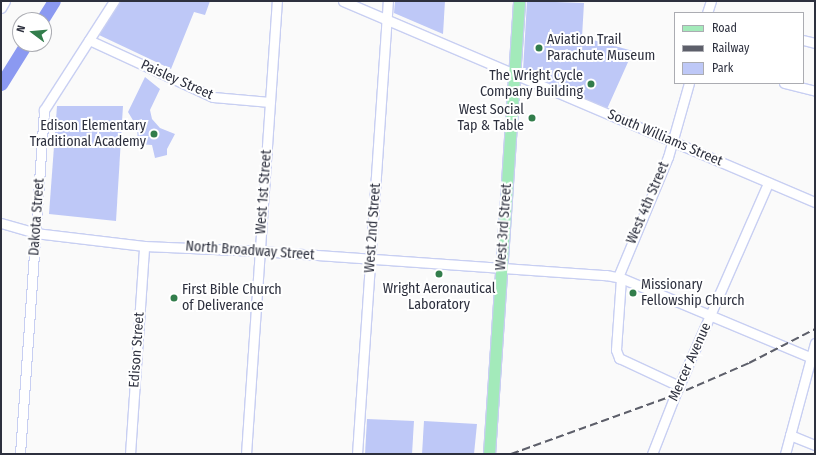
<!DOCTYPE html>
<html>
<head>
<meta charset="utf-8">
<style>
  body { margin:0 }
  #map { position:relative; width:816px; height:455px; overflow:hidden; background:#fafafa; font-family:"Fira Sans Condensed",sans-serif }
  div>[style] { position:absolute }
  .green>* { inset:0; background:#bec8f7 }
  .river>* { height:13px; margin:-6.5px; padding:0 6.5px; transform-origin:6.5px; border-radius:6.5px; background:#8b99f1 }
  .roads { filter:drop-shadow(1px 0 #c8cff2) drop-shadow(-1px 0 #c8cff2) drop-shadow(0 1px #c8cff2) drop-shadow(0 -1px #c8cff2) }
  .minor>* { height:9px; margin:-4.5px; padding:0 4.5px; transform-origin:4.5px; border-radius:4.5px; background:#fff }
  .major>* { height:11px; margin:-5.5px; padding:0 5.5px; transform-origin:5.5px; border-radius:5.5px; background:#a3eaba }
  .rail>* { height:2px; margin-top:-1px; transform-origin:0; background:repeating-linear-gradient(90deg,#5d5f6a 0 8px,transparent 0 12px) }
  .dots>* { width:11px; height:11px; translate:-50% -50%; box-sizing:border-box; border:2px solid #fff; border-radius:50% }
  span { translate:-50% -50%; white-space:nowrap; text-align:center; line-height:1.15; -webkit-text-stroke:4px #fff; paint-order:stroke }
  .poi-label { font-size:14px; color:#2d303e }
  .left { translate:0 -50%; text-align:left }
  .right { translate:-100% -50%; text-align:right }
  .street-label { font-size:14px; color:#2d303e }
  .frame { position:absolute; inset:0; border:2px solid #2d303e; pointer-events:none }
  .legend { position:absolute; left:674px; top:12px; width:130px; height:72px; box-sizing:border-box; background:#fff; border:1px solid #abacb2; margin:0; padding:5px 7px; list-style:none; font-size:12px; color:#2d303e }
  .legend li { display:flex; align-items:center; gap:8px; height:20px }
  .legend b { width:20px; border:1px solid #abacb2 }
  .north { position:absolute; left:12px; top:12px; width:40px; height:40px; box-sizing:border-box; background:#fff; border:1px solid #abacb2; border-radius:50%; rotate:286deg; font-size:11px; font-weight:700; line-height:16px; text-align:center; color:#2d303e }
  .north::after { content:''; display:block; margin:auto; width:14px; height:18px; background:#327d4b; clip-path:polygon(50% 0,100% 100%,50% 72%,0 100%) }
</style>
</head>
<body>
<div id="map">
  <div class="green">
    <div style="clip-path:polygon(121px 1px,210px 1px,205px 15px,194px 12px,171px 69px,99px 35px)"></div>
    <div style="clip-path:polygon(395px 1px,445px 1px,443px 34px,394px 13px)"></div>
    <div style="clip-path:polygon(527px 1px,584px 3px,582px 37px,633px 51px,607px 109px,523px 71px)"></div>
    <div style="clip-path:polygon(145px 77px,160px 89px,150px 110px,152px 119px,160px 128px,175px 134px,167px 149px,167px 155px,155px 158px,152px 145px,138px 144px,137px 127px,128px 112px)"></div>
    <div style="clip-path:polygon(57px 106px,123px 106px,116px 221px,49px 214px)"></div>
    <div style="clip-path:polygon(367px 419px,414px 421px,412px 454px,365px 454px)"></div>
    <div style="clip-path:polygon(424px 421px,477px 424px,474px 454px,422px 454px)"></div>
  </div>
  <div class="river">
    <div style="left:42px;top:20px;width:22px;rotate:-58deg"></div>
    <div style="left:1px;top:84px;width:47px;rotate:-58deg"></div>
  </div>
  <div class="roads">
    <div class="minor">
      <div style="left:343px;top:1px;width:513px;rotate:23.07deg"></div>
      <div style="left:1px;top:8px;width:8px;rotate:-60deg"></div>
      <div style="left:707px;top:13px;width:13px;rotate:-72deg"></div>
      <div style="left:89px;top:40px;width:136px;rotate:24.7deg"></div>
      <div style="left:213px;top:97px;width:57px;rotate:5deg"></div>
      <div style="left:803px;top:40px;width:12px;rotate:14deg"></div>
      <div style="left:784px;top:83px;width:32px;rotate:14deg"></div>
      <div style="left:1px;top:223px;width:35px;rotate:16deg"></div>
      <div style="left:35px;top:233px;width:110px;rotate:6.8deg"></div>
      <div style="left:144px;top:246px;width:116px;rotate:2.5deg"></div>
      <div style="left:260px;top:251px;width:347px;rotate:4deg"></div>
      <div style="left:606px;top:275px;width:15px;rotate:11deg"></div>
      <div style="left:621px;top:278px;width:210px;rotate:22.7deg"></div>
      <div style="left:618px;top:277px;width:130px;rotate:-67.4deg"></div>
      <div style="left:668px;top:157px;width:77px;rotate:-74.2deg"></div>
      <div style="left:621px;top:278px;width:72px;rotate:94deg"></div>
      <div style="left:616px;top:350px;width:9px;rotate:69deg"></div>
      <div style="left:619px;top:358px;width:66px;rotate:25deg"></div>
      <div style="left:790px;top:435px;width:27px;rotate:22deg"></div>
      <div style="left:20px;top:454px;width:345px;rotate:-86deg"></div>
      <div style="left:44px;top:110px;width:130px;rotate:-57.3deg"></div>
      <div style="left:130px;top:454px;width:208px;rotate:-86.1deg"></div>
      <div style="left:246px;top:454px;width:454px;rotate:-86.1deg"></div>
      <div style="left:357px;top:454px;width:454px;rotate:-86.1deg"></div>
      <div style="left:652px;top:454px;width:63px;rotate:-68.7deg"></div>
      <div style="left:675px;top:395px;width:232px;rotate:-66.3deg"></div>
      <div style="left:785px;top:454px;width:115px;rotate:-74.9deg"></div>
    </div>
    <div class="major">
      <div style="left:489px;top:454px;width:454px;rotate:-86.2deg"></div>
    </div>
  </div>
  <div class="rail">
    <div style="left:511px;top:454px;width:174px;rotate:-19.8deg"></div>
    <div style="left:675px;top:395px;width:81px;rotate:-23.4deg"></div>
    <div style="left:749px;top:363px;width:74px;rotate:-27.3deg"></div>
  </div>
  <div class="dots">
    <div style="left:539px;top:48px;background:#327d4b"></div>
    <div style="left:591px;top:84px;background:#327d4b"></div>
    <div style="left:532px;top:118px;background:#327d4b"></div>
    <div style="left:154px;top:134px;background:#327d4b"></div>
    <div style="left:439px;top:274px;background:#327d4b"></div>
    <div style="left:633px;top:293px;background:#327d4b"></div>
    <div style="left:174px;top:298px;background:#327d4b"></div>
  </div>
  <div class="poi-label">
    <span class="left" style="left:547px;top:48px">Aviation Trail<br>Parachute Museum</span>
    <span class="right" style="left:583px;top:84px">The Wright Cycle<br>Company Building</span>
    <span class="right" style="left:524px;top:118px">West Social<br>Tap &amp; Table</span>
    <span class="right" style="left:146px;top:134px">Edison Elementary<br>Traditional Academy</span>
    <span class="left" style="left:641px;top:293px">Missionary<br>Fellowship Church</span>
    <span style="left:439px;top:297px">Wright Aeronautical<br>Laboratory</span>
    <span class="left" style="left:182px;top:298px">First Bible Church<br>of Deliverance</span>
  </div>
  <div class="street-label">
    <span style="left:177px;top:80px;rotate:24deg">Paisley Street</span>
    <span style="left:665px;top:138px;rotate:23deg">South Williams Street</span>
    <span style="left:264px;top:192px;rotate:-86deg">West 1st Street</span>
    <span style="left:648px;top:203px;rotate:-67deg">West 4th Street</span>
    <span style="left:37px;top:217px;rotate:-86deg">Dakota Street</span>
    <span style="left:504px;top:227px;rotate:-86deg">West 3rd Street</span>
    <span style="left:373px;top:228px;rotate:-86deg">West 2nd Street</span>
    <span style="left:250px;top:251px;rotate:4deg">North Broadway Street</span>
    <span style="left:137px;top:350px;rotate:-86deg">Edison Street</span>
    <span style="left:690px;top:362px;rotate:-66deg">Mercer Avenue</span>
  </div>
  <div class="frame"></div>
  <ul class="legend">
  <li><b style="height:5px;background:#a3eaba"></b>Road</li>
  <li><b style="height:5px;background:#5d5f6a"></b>Railway</li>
  <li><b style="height:11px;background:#bec8f7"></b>Park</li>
  </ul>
  <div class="north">N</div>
</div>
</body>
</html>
